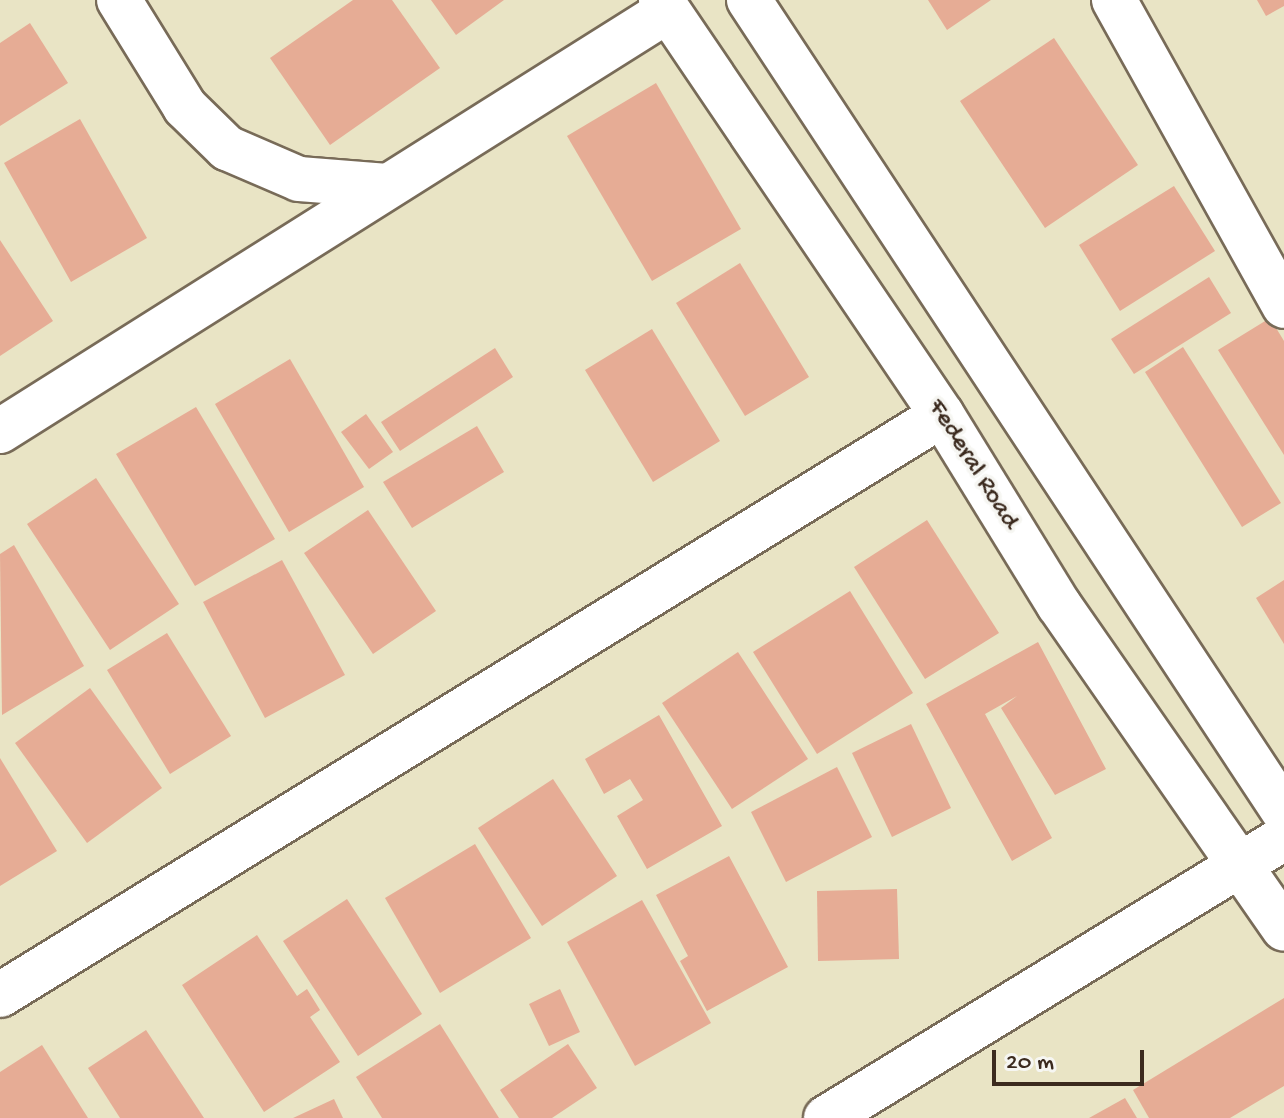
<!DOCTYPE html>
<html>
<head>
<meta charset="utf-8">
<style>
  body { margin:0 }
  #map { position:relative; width:1284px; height:1118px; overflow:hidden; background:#e9e4c5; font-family:"Gochi Hand",sans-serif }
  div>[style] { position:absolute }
  .building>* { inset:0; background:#e6ac95 }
  .roads { filter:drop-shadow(2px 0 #786b58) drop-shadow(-2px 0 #786b58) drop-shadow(0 2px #786b58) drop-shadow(0 -2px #786b58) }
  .minor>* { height:44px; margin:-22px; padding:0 22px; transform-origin:22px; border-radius:22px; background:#fff }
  span { translate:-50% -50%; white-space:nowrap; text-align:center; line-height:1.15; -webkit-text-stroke:7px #f6f6f2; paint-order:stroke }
  .street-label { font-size:26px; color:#3b2a1e }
  .scale { position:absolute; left:992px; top:1050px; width:152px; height:36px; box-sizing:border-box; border:4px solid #3b2a1e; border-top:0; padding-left:10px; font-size:24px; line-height:28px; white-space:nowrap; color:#3b2a1e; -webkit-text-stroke:6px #f6f6f2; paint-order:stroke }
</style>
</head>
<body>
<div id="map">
  <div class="building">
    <div style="clip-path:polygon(353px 0,392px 0,440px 68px,330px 145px,270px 58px)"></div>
    <div style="clip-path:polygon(431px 0,504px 0,456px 35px)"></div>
    <div style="clip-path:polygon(928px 0,991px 0,947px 30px)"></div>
    <div style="clip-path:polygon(1257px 0,1284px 0,1284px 6px,1266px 16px)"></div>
    <div style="clip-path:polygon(30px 23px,68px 83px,0 126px,0 43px)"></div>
    <div style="clip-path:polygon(1054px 38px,1138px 165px,1045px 228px,960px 101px)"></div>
    <div style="clip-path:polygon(656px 83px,741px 229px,652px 281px,567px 136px)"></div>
    <div style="clip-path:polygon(80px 119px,147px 238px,71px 282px,4px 163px)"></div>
    <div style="clip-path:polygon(1174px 186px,1215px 251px,1120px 311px,1079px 245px)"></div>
    <div style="clip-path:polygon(0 240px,53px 321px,0 356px)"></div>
    <div style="clip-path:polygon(740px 263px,809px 377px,745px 416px,676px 303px)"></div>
    <div style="clip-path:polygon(1209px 277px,1231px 313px,1134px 374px,1111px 339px)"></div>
    <div style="clip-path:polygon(1270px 318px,1284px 341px,1284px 455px,1218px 350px)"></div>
    <div style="clip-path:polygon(652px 329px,720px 441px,653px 482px,585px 370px)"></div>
    <div style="clip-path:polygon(1183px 347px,1281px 503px,1242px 527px,1145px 372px)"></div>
    <div style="clip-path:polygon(495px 348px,513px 377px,400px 451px,381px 422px)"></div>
    <div style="clip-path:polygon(290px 359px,364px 487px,289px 532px,215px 404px)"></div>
    <div style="clip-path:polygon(196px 407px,275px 539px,195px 586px,116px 454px)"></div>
    <div style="clip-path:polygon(366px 414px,393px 452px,369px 469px,341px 432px)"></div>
    <div style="clip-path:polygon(477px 426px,504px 472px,412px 528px,383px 482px)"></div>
    <div style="clip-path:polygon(96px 478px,179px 604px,110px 650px,27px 524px)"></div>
    <div style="clip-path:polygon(368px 510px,436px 611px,373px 654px,304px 553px)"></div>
    <div style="clip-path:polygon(927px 520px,999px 633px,925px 679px,854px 567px)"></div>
    <div style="clip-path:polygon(14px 545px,84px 666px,2px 715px,0 554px)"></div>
    <div style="clip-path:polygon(282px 560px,345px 675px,265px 718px,203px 602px)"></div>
    <div style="clip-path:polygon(1284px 580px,1284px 644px,1256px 598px)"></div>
    <div style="clip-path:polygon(850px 591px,913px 693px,817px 754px,753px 652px)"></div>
    <div style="clip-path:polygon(167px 633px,231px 736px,170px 774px,107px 670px)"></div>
    <div style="clip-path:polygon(1038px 642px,1106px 769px,1055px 795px,1001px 708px,1017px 696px,985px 714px,1052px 838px,1012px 861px,926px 704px)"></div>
    <div style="clip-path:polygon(738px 652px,808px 759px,732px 809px,662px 703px)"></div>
    <div style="clip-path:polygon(90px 688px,162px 788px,87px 843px,15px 743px)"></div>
    <div style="clip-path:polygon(659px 715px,722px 826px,647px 869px,617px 816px,643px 800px,630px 779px,604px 794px,585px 759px)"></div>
    <div style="clip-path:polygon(911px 724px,951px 808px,892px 837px,852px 753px)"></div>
    <div style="clip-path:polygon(0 758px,57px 851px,0 886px)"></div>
    <div style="clip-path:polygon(837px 767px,872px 837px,786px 882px,751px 812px)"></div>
    <div style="clip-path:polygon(553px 779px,617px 876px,542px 926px,478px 828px)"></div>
    <div style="clip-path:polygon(475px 844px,531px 938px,440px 993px,385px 898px)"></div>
    <div style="clip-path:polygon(729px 856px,788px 967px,707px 1011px,680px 961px,688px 956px,656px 895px)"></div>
    <div style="clip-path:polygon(897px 889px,899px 959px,818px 961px,817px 891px)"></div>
    <div style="clip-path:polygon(347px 899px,422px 1014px,358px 1056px,283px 941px)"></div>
    <div style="clip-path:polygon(642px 900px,711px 1023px,635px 1066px,567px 942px)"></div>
    <div style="clip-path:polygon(257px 935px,297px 996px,307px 989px,320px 1010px,310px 1017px,340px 1062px,264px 1112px,182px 985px)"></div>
    <div style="clip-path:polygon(560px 989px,580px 1032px,549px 1046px,529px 1004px)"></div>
    <div style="clip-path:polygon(1284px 998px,1284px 1086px,1230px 1118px,1149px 1118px,1133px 1090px)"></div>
    <div style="clip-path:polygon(440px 1024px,499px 1118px,382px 1118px,356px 1077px)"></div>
    <div style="clip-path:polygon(146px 1030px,204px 1118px,120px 1118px,88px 1068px)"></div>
    <div style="clip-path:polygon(568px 1044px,597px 1088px,552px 1118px,519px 1118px,500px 1090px)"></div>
    <div style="clip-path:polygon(42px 1045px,88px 1118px,0 1118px,0 1072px)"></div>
    <div style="clip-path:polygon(1125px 1098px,1137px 1118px,1089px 1118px)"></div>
    <div style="clip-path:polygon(334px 1099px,343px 1118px,293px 1118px)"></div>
  </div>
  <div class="roads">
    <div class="minor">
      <div style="left:119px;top:0;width:126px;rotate:58.3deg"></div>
      <div style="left:185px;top:107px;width:59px;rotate:44.3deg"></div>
      <div style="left:227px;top:148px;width:78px;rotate:23.3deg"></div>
      <div style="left:299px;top:179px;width:88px;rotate:4.5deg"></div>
      <div style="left:661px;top:0;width:501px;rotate:55.9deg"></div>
      <div style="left:942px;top:415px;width:223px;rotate:58.4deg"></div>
      <div style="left:1059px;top:605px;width:394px;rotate:55.2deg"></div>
      <div style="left:749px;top:0;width:972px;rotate:56.62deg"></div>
      <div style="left:1114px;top:0;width:350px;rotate:60.9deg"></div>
      <div style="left:0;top:431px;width:788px;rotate:-32.2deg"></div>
      <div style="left:0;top:995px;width:1106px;rotate:-31.62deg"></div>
      <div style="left:826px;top:1118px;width:537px;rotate:-31.44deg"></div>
    </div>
  </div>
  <div class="street-label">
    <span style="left:972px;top:465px;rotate:58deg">Federal Road</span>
  </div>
  <div class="scale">20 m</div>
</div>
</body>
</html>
